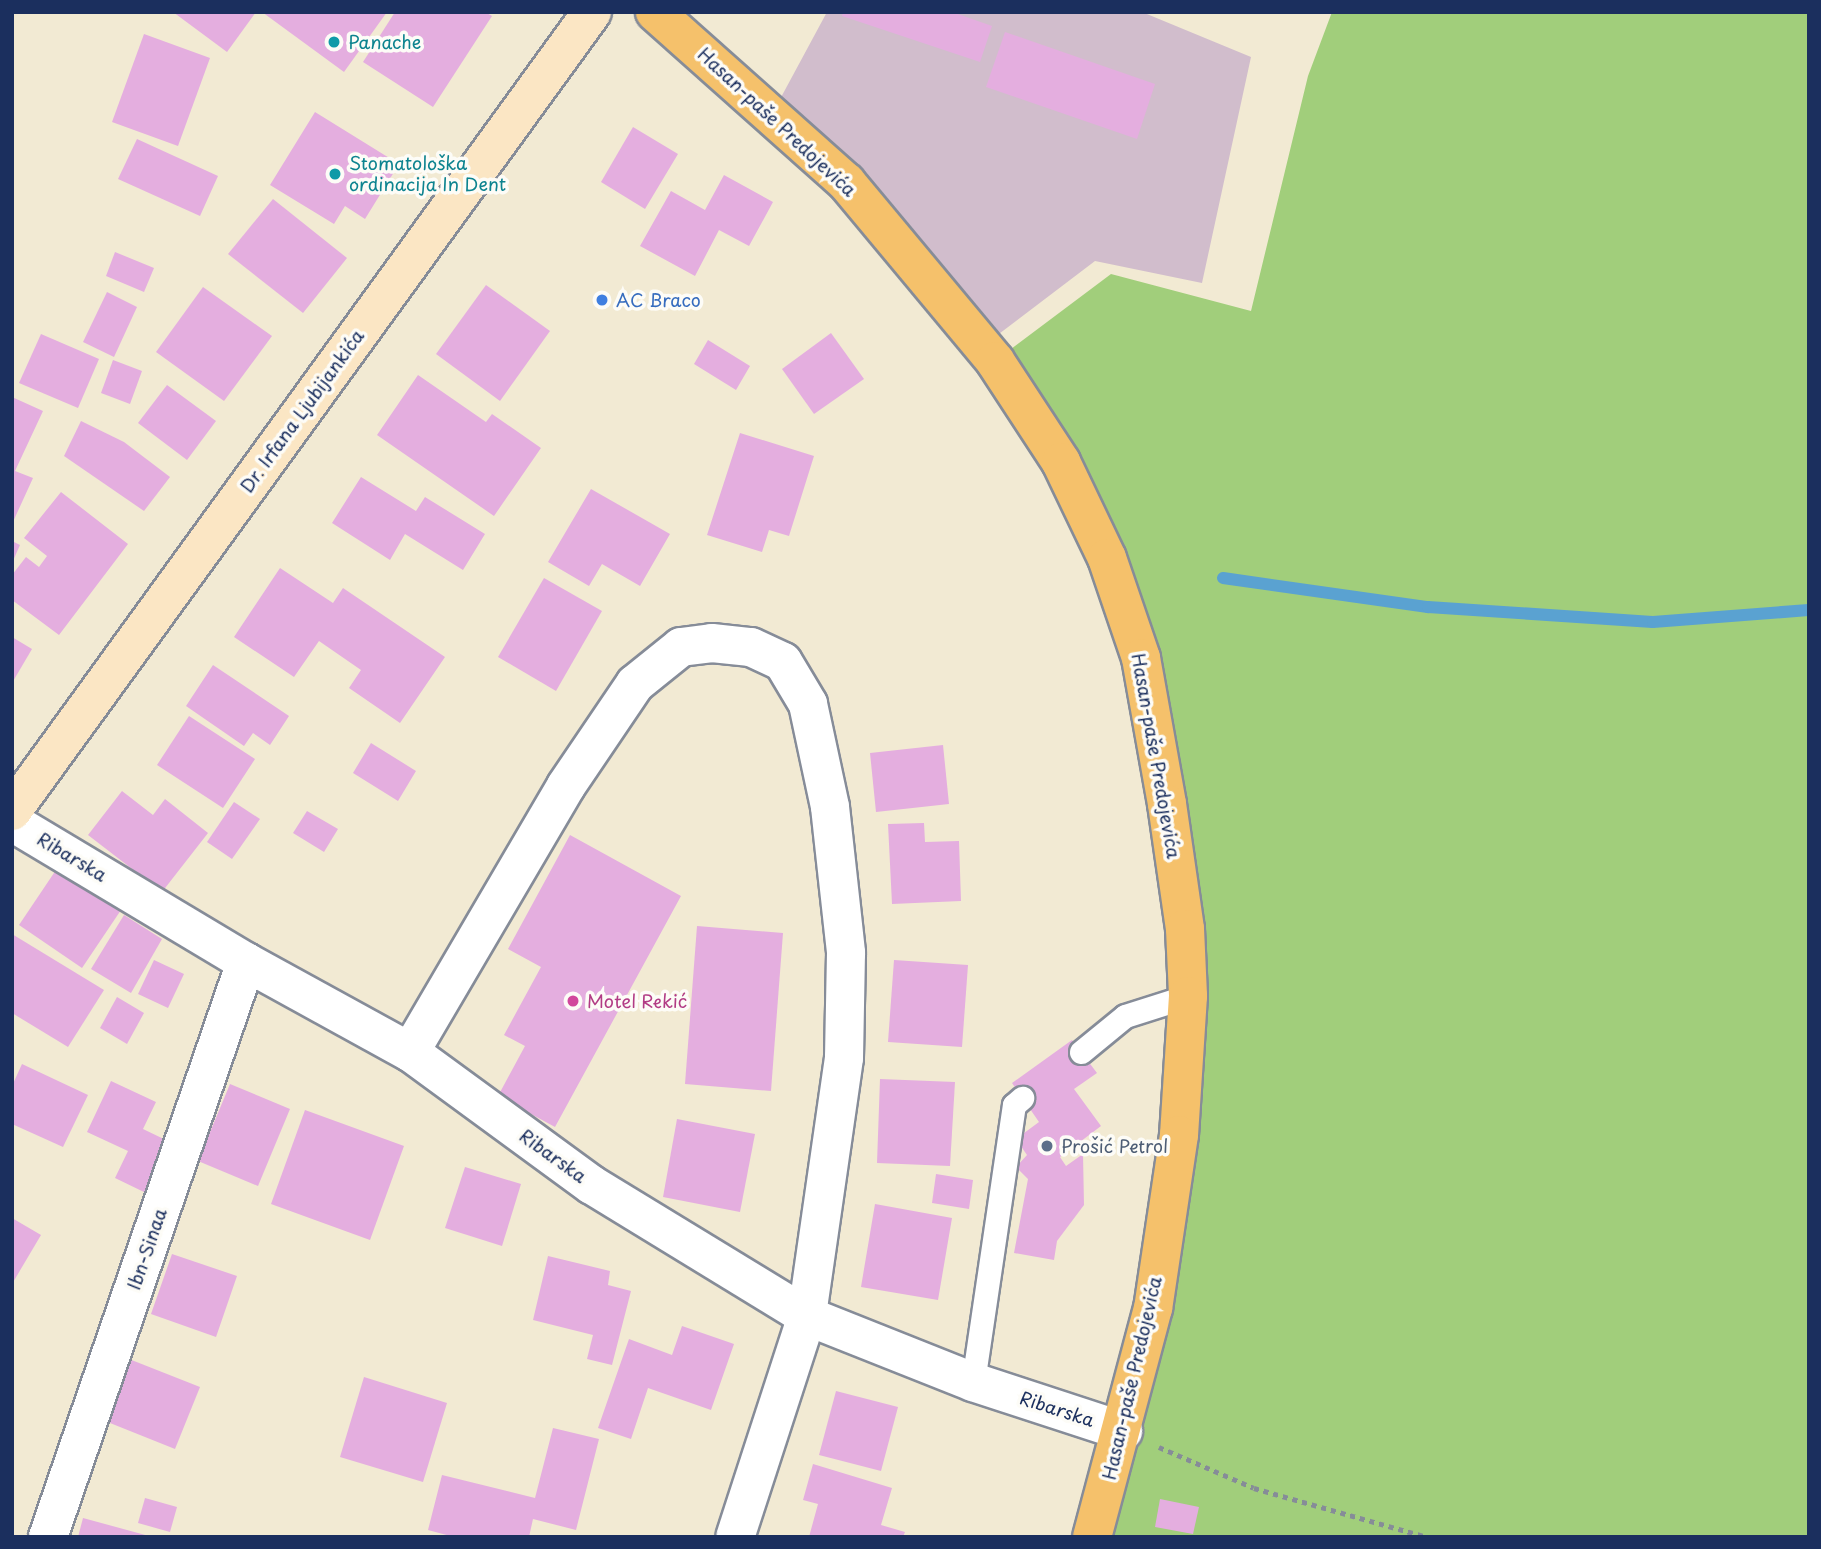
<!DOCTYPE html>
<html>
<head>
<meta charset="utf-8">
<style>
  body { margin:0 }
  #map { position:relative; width:1821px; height:1549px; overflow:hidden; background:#f2ead3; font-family:"Playpen Sans",sans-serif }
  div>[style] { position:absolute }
  .industrial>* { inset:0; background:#d1bdcc }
  .green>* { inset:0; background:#a1ce7b }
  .stream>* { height:12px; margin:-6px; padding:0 6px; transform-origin:6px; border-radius:6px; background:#5aa2d1 }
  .building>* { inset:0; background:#e4aedf }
  .path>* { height:4.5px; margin-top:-2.25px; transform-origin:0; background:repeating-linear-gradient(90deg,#868c98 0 5px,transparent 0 10px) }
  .roads { filter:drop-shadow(2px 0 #868c98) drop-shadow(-2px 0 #868c98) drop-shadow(0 2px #868c98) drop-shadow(0 -2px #868c98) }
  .lane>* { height:23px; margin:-11.5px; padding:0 11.5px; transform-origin:11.5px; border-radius:11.5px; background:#fff }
  .street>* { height:38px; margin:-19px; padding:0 19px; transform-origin:19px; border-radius:19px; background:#fff }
  .secondary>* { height:38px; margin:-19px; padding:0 19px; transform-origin:19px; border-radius:19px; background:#fbe6c4 }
  .primary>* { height:38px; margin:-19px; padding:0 19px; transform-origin:19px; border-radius:19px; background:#f5c16b }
  .dots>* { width:19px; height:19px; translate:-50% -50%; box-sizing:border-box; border:4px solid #fdfcf7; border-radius:50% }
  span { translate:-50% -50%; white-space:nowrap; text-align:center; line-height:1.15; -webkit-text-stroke:7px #fdfcf7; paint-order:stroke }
  .culture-label { font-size:18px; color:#0d838f }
  .left { translate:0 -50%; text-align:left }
  .street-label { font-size:18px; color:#1b2f5e }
  .shop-label { font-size:18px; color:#366cbe }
  .hotel-label { font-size:18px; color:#b23c85 }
  .service-label { font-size:18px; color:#4e5e75 }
  .frame { position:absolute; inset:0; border:14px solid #1b2f5e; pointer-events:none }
</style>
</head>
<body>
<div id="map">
  <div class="industrial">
    <div style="clip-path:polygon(827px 12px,1142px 12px,1251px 57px,1202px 283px,1095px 261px,983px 346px,772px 114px)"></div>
  </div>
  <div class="green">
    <div style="clip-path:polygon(1332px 12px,1809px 12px,1809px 1537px,1092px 1537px,1153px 1308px,1185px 929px,1141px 658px,995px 361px,1111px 274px,1251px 311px,1308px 76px)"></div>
  </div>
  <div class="stream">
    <div style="left:1223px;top:578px;width:207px;rotate:8.1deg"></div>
    <div style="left:1428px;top:607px;width:225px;rotate:3.8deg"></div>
    <div style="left:1653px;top:622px;width:156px;rotate:-4.4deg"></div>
  </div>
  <div class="building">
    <div style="clip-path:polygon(173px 12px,256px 12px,227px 52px)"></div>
    <div style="clip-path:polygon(262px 12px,387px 12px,344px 72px)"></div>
    <div style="clip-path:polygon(395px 12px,485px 12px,492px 16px,433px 107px,363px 62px)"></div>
    <div style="clip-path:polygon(843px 12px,952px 12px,992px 26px,980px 62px,842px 16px)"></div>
    <div style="clip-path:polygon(1005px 32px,1155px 84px,1137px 139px,986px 87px)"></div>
    <div style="clip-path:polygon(144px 34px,210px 58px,178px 146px,112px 122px)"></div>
    <div style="clip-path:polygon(315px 112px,399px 164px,365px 219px,345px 206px,334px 224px,270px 185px)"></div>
    <div style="clip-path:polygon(633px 127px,678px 154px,645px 209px,601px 182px)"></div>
    <div style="clip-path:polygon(137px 139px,218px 176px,200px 216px,118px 179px)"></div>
    <div style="clip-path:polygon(724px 175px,773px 202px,749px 246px,719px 230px,695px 276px,640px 246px,671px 191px,705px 210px)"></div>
    <div style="clip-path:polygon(273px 199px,347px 258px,303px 313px,228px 254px)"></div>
    <div style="clip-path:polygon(115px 252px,154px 268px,144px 292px,106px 276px)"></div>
    <div style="clip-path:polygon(486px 285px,550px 331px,500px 401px,436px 354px)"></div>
    <div style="clip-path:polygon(203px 287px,272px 336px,224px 401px,156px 352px)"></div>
    <div style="clip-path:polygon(107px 292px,137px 307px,114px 357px,83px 342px)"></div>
    <div style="clip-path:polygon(831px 333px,864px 379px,814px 414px,782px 369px)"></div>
    <div style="clip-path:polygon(41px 334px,99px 359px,78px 408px,19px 383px)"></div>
    <div style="clip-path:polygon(708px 340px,750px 366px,736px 390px,694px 364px)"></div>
    <div style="clip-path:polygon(113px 360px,142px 371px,130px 404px,101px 393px)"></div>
    <div style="clip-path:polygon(418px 375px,486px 422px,492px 414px,541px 448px,494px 516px,377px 435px)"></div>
    <div style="clip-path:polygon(167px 385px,216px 421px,187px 460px,138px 423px)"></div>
    <div style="clip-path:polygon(12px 397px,43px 411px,15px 471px,33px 478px,12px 524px)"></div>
    <div style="clip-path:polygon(81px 421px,124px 442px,170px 477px,144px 511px,64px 456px)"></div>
    <div style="clip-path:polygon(740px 433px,814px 456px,789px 536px,769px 530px,762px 552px,707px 535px)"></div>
    <div style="clip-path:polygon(361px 477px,416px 511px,425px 497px,485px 534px,463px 570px,405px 534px,390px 560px,332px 523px)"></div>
    <div style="clip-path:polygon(591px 489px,670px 534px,640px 586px,602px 564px,589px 586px,548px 562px)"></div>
    <div style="clip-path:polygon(61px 492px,128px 544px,59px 635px,12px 600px,12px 575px,26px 557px,39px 567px,47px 556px,24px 538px)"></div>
    <div style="clip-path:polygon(12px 541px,20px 545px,12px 563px)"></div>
    <div style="clip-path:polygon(280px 568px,333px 603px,343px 588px,445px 657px,400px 723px,349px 688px,361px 670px,319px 641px,294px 677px,234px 637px)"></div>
    <div style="clip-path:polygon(544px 578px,602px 611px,556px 691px,498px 657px)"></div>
    <div style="clip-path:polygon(12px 637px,32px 649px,12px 683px)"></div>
    <div style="clip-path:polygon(213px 665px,289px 716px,270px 745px,253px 733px,244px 746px,186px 706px)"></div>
    <div style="clip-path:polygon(189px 716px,255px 759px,223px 808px,157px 765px)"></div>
    <div style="clip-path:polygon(371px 743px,416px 771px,398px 801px,353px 773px)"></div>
    <div style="clip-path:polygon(943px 745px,949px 804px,876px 812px,870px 753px)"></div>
    <div style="clip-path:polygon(122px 791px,153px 815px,165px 799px,208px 833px,162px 892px,88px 835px)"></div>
    <div style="clip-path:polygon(234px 802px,260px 819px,232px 859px,207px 842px)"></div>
    <div style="clip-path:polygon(307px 811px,338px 829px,324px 852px,293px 833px)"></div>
    <div style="clip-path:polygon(924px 823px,925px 842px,959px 841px,961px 901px,892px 904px,888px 824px)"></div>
    <div style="clip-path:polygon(570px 835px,681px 896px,555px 1127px,498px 1096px,525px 1046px,504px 1035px,541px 967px,508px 949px)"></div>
    <div style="clip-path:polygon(58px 867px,121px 910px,82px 968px,19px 925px)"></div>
    <div style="clip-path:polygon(124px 915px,162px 939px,131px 993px,91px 969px)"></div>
    <div style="clip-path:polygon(697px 926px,783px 933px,771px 1091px,685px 1084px)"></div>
    <div style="clip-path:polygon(12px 934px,104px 990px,68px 1047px,12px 1013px)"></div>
    <div style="clip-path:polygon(154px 960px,184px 974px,168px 1008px,138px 994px)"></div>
    <div style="clip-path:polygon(894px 960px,968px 965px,962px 1047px,888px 1042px)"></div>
    <div style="clip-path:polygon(117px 997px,144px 1013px,127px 1044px,100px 1028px)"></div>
    <div style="clip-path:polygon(1072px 1040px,1097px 1073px,1074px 1089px,1101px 1126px,1060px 1157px,1066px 1166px,1083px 1154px,1084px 1205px,1057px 1241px,1054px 1260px,1014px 1253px,1028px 1179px,1016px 1167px,1027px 1155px,1016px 1139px,1039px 1122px,1012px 1083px)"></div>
    <div style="clip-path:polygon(22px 1064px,88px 1095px,63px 1147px,12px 1124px,12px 1086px)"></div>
    <div style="clip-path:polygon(880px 1079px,955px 1082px,950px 1166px,877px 1163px)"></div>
    <div style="clip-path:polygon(111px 1081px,156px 1102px,143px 1129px,170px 1142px,146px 1193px,115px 1178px,128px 1151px,87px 1132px)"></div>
    <div style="clip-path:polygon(230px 1084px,290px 1109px,258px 1186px,198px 1161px)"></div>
    <div style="clip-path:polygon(305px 1110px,404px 1146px,370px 1240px,271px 1204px)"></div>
    <div style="clip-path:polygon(677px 1119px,755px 1134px,740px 1212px,663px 1197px)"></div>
    <div style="clip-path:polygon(465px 1167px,521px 1184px,502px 1246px,445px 1228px)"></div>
    <div style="clip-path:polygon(936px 1174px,973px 1180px,969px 1209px,932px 1203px)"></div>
    <div style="clip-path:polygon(875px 1204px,952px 1218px,938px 1300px,861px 1287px)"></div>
    <div style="clip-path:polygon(12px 1218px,41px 1235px,12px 1284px)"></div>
    <div style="clip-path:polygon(172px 1254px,237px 1276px,216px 1337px,151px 1314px)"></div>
    <div style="clip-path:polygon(548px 1256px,610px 1271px,608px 1285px,631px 1291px,612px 1365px,587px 1359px,593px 1335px,533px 1320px)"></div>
    <div style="clip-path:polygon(682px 1326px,734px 1344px,711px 1410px,648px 1388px,631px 1439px,598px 1428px,629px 1339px,672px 1355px)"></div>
    <div style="clip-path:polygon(129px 1359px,200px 1387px,175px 1449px,105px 1421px)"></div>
    <div style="clip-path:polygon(364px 1377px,447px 1403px,423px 1482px,340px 1457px)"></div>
    <div style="clip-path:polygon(836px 1391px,898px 1407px,881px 1471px,819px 1455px)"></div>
    <div style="clip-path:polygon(553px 1428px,599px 1439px,576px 1530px,533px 1519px,529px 1537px,454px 1537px,428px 1530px,442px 1475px,535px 1498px)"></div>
    <div style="clip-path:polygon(813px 1464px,892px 1488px,881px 1525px,905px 1532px,903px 1537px,809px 1537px,818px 1504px,803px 1500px)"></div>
    <div style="clip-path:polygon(145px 1498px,177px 1507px,170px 1532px,138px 1523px)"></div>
    <div style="clip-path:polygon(1160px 1499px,1199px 1507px,1193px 1534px,1155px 1527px)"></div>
    <div style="clip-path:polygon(83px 1518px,149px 1536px,148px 1537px,78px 1537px)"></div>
  </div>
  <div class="path">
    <div style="left:1159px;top:1447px;width:103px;rotate:23.3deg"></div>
    <div style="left:1254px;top:1488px;width:180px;rotate:15.8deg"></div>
  </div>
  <div class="roads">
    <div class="lane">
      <div style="left:1081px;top:1052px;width:57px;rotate:-39.3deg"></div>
      <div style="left:1125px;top:1016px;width:66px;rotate:-17.6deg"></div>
      <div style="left:973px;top:1382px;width:280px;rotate:-81.6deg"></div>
      <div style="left:1014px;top:1105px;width:11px;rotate:-41deg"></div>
    </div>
    <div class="street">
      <div style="left:12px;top:822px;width:273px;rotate:30.9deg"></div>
      <div style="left:246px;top:962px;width:187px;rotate:28.8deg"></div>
      <div style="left:410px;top:1052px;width:225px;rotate:36.2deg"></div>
      <div style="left:592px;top:1185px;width:252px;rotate:31.4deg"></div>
      <div style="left:807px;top:1316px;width:179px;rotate:21.7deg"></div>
      <div style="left:973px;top:1382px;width:158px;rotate:18.1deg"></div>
      <div style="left:410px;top:1052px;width:308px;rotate:-59.6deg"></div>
      <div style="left:566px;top:786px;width:123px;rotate:-55.9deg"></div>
      <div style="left:635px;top:684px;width:59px;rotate:-38.8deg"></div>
      <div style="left:681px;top:647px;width:31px;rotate:-7deg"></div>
      <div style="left:712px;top:643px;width:39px;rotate:6deg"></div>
      <div style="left:751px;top:647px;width:35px;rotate:25deg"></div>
      <div style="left:783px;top:662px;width:49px;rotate:59.2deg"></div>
      <div style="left:808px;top:704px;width:105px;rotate:77.9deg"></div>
      <div style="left:830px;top:807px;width:147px;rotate:83.7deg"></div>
      <div style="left:846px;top:953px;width:105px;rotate:91.1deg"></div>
      <div style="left:844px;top:1058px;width:261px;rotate:98.2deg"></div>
      <div style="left:807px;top:1316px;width:232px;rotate:108deg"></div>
      <div style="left:48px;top:1537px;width:608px;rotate:-71deg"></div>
    </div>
    <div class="secondary">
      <div style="left:12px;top:811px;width:987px;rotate:-54.02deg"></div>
    </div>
    <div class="primary">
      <div style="left:655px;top:12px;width:256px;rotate:41.7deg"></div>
      <div style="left:846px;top:182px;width:233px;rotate:50.2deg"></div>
      <div style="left:995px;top:361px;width:121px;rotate:56.8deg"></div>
      <div style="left:1061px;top:462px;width:106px;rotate:64.4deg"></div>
      <div style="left:1107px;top:558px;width:106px;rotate:71.2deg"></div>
      <div style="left:1141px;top:658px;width:148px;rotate:79.9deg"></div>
      <div style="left:1167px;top:804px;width:126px;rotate:81.8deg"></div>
      <div style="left:1185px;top:929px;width:67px;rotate:87.4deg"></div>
      <div style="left:1188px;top:996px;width:139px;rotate:93.7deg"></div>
      <div style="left:1179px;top:1135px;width:175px;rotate:98.5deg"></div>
      <div style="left:1153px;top:1308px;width:237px;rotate:104.9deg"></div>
    </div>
  </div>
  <div class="dots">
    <div style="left:334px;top:42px;background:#0f9aa8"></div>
    <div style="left:335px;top:174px;background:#0f9aa8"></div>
    <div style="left:602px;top:300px;background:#3f7fe0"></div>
    <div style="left:573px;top:1001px;background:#d1479c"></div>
    <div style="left:1047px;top:1146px;background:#5c6f8a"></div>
  </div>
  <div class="culture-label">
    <span class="left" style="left:348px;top:42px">Panache</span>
    <span class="left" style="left:349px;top:174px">Stomatološka<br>ordinacija In Dent</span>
  </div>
  <div class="street-label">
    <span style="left:777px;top:122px;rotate:43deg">Hasan-paše Predojevića</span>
    <span style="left:302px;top:411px;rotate:-54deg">Dr. Irfana Ljubijankića</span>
    <span style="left:1156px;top:756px;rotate:80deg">Hasan-paše Predojevića</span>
    <span style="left:72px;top:857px;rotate:31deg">Ribarska</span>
    <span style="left:553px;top:1156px;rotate:36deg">Ribarska</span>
    <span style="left:147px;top:1249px;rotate:-71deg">Ibn-Sinaa</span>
    <span style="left:1132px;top:1378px;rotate:-77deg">Hasan-paše Predojevića</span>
    <span style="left:1057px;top:1409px;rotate:18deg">Ribarska</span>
  </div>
  <div class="shop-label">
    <span class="left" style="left:616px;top:300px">AC Braco</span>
  </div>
  <div class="hotel-label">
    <span class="left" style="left:587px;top:1001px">Motel Rekić</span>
  </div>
  <div class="service-label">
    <span class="left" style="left:1061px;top:1146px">Prošić Petrol</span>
  </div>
  <div class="frame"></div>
</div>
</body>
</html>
